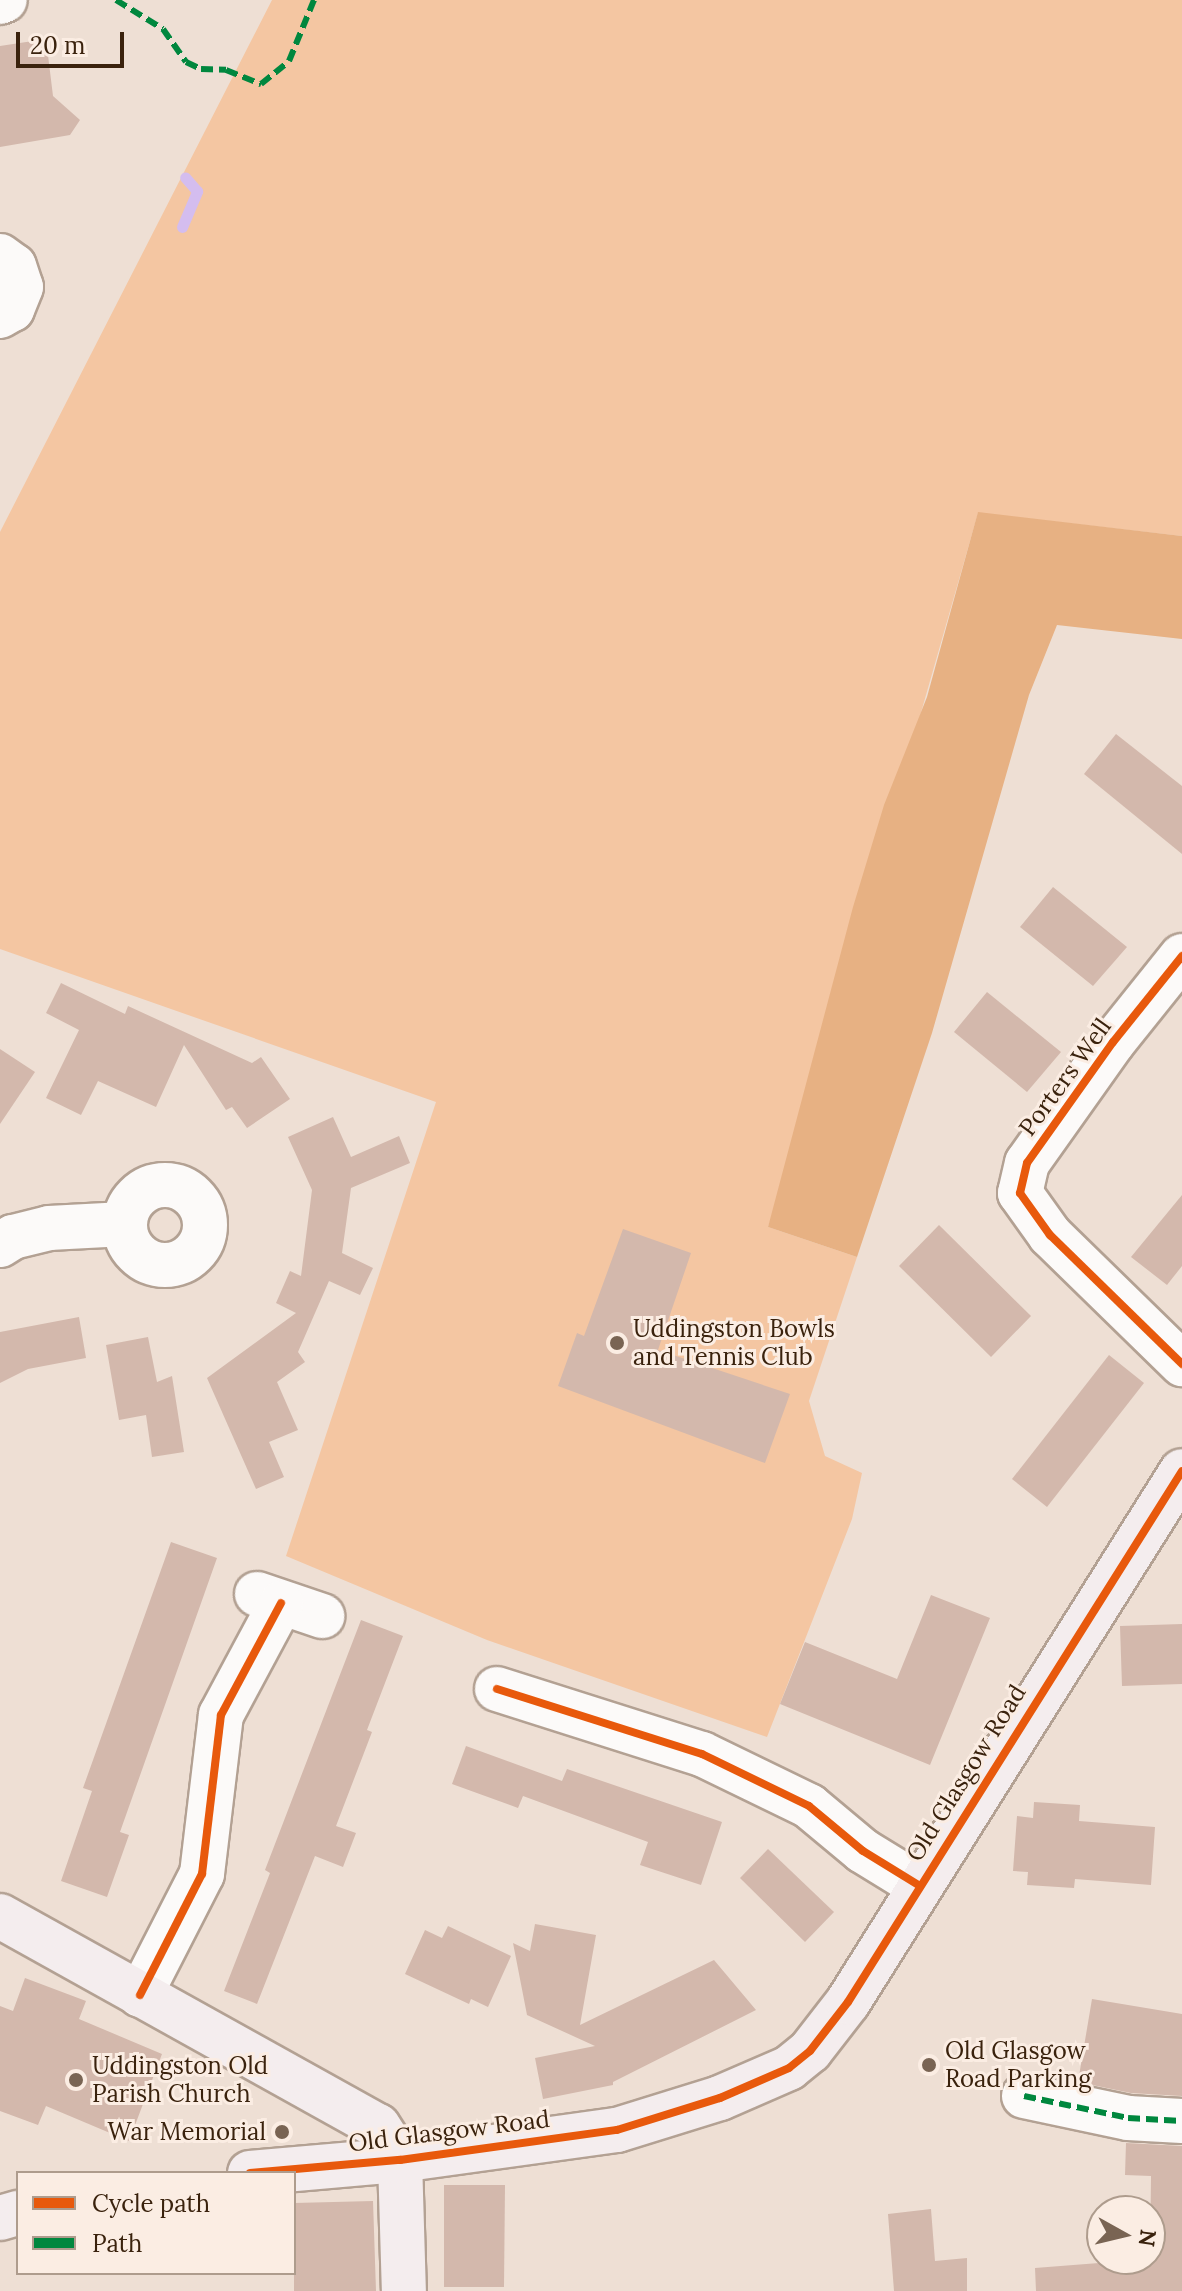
<!DOCTYPE html>
<html>
<head>
<meta charset="utf-8">
<style>
  body { margin:0 }
  #map { position:relative; width:1182px; height:2291px; overflow:hidden; background:#eedfd4; font-family:Lora,serif }
  div>[style] { position:absolute }
  .green>* { inset:0; background:#f4c6a2 }
  .forest>* { inset:0; background:#e7b183 }
  .stream>* { height:11px; margin:-5.5px; padding:0 5.5px; transform-origin:5.5px; border-radius:5.5px; background:#d4bdef }
  .building>* { inset:0; background:#d3b8ac }
  .roads { filter:drop-shadow(2px 0 #b3a193) drop-shadow(-2px 0 #b3a193) drop-shadow(0 2px #b3a193) drop-shadow(0 -2px #b3a193) }
  .street>* { height:44px; margin:-22px; padding:0 22px; transform-origin:22px; border-radius:22px; background:#fcfaf9 }
  .street>.ring { margin:-22px; padding:0; box-sizing:content-box; background:none; border:44px solid #fcfaf9; border-radius:50% }
  .secondary>* { height:44px; margin:-22px; padding:0 22px; transform-origin:22px; border-radius:22px; background:#f4edee }
  .quiet>* { height:6px; margin-top:-3px; transform-origin:0; background:repeating-linear-gradient(90deg,#00873e 0 12px,transparent 0 18px) }
  .cycleway>* { height:8px; margin:-4px; padding:0 4px; transform-origin:4px; border-radius:4px; background:#e8590c }
  .dots>* { width:22px; height:22px; translate:-50% -50%; box-sizing:border-box; border:4px solid #fbede3; border-radius:50% }
  span { translate:-50% -50%; white-space:nowrap; text-align:center; line-height:1.15; -webkit-text-stroke:6px #fbede3; paint-order:stroke }
  .street-label { font-size:24px; color:#3a220d }
  .poi-label { font-size:24px; color:#3a220d }
  .left { translate:0 -50%; text-align:left }
  .right { translate:-100% -50%; text-align:right }
  .legend { position:absolute; left:16px; top:2171px; width:280px; height:104px; box-sizing:border-box; background:#fbede3; border:2px solid #ae9c8d; margin:0; padding:10px 14px; list-style:none; font-size:24px; color:#3a220d }
  .legend li { display:flex; align-items:center; gap:16px; height:40px }
  .legend b { width:40px; border:2px solid #ae9c8d }
  .north { position:absolute; left:1086px; top:2195px; width:80px; height:80px; box-sizing:border-box; background:#fbede3; border:2px solid #ae9c8d; border-radius:50%; rotate:98deg; font-size:22px; font-weight:700; line-height:32px; text-align:center; color:#3a220d }
  .north::after { content:''; display:block; margin:auto; width:28px; height:36px; background:#796453; clip-path:polygon(50% 0,100% 100%,50% 72%,0 100%) }
  .scale { position:absolute; left:16px; top:32px; width:108px; height:36px; box-sizing:border-box; border:4px solid #3a220d; border-top:0; padding-left:10px; font-size:24px; line-height:28px; white-space:nowrap; color:#3a220d; -webkit-text-stroke:6px #fbede3; paint-order:stroke }
</style>
</head>
<body>
<div id="map">
  <div class="green">
    <div style="clip-path:polygon(272px 0,1182px 0,1182px 536px,978px 513px,806px 1115px,768px 1227px,857px 1257px,809px 1401px,825px 1456px,862px 1473px,852px 1519px,767px 1737px,487px 1640px,286px 1556px,436px 1102px,0 949px,0 532px)"></div>
  </div>
  <div class="forest">
    <div style="clip-path:polygon(978px 512px,1182px 536px,1182px 639px,1057px 625px,1029px 695px,932px 1033px,857px 1257px,768px 1227px,853px 907px,884px 805px,927px 697px)"></div>
  </div>
  <div class="stream">
    <div style="left:182px;top:227px;width:39px;rotate:-67deg"></div>
    <div style="left:197px;top:191px;width:18px;rotate:-131deg"></div>
  </div>
  <div class="building">
    <div style="clip-path:polygon(46px 39px,53px 96px,80px 120px,70px 135px,0 147px,0 46px)"></div>
    <div style="clip-path:polygon(1116px 734px,1182px 786px,1182px 854px,1084px 774px)"></div>
    <div style="clip-path:polygon(1053px 887px,1127px 947px,1093px 986px,1020px 927px)"></div>
    <div style="clip-path:polygon(61px 983px,125px 1014px,128px 1006px,252px 1063px,261px 1057px,290px 1099px,247px 1128px,232px 1107px,226px 1110px,184px 1045px,156px 1107px,98px 1081px,81px 1115px,46px 1098px,79px 1030px,46px 1013px)"></div>
    <div style="clip-path:polygon(987px 992px,1061px 1052px,1027px 1092px,954px 1032px)"></div>
    <div style="clip-path:polygon(0 1049px,35px 1072px,0 1124px)"></div>
    <div style="clip-path:polygon(333px 1117px,351px 1157px,399px 1136px,410px 1163px,351px 1188px,342px 1253px,373px 1268px,360px 1295px,329px 1281px,298px 1352px,305px 1362px,277px 1382px,298px 1430px,269px 1442px,284px 1477px,256px 1489px,207px 1378px,296px 1313px,276px 1303px,290px 1271px,301px 1276px,312px 1190px,288px 1137px)"></div>
    <div style="clip-path:polygon(1182px 1195px,1182px 1266px,1167px 1285px,1131px 1257px)"></div>
    <div style="clip-path:polygon(939px 1225px,1031px 1316px,991px 1357px,899px 1266px)"></div>
    <div style="clip-path:polygon(623px 1229px,691px 1253px,658px 1350px,790px 1394px,765px 1463px,558px 1386px,577px 1333px,584px 1336px)"></div>
    <div style="clip-path:polygon(79px 1317px,86px 1358px,28px 1369px,0 1383px,0 1332px)"></div>
    <div style="clip-path:polygon(148px 1337px,157px 1382px,172px 1376px,184px 1452px,152px 1457px,146px 1415px,119px 1420px,106px 1345px)"></div>
    <div style="clip-path:polygon(1109px 1355px,1144px 1383px,1047px 1507px,1012px 1479px)"></div>
    <div style="clip-path:polygon(171px 1542px,217px 1558px,120px 1832px,129px 1835px,107px 1897px,61px 1881px,92px 1791px,83px 1788px)"></div>
    <div style="clip-path:polygon(931px 1595px,990px 1618px,930px 1765px,780px 1704px,805px 1642px,897px 1679px)"></div>
    <div style="clip-path:polygon(361px 1620px,403px 1636px,367px 1730px,372px 1732px,336px 1826px,356px 1833px,343px 1867px,315px 1856px,257px 2004px,224px 1991px,270px 1873px,265px 1870px)"></div>
    <div style="clip-path:polygon(1182px 1624px,1182px 1684px,1122px 1686px,1120px 1626px)"></div>
    <div style="clip-path:polygon(466px 1746px,562px 1781px,567px 1769px,722px 1822px,701px 1885px,640px 1865px,648px 1842px,523px 1796px,518px 1808px,452px 1784px)"></div>
    <div style="clip-path:polygon(1034px 1802px,1080px 1805px,1079px 1821px,1155px 1827px,1151px 1885px,1075px 1879px,1074px 1888px,1027px 1885px,1028px 1872px,1013px 1871px,1017px 1816px,1033px 1818px)"></div>
    <div style="clip-path:polygon(768px 1849px,834px 1912px,805px 1942px,740px 1878px)"></div>
    <div style="clip-path:polygon(535px 1924px,596px 1935px,580px 2025px,714px 1960px,756px 2010px,613px 2082px,613px 2085px,543px 2099px,535px 2058px,595px 2046px,527px 2015px,513px 1943px,530px 1951px)"></div>
    <div style="clip-path:polygon(448px 1926px,511px 1956px,488px 2007px,471px 1999px,469px 2004px,405px 1974px,425px 1930px,442px 1938px)"></div>
    <div style="clip-path:polygon(25px 1978px,86px 2001px,79px 2019px,162px 2054px,129px 2141px,46px 2106px,38px 2125px,0 2111px,0 2006px,13px 2011px)"></div>
    <div style="clip-path:polygon(1092px 1999px,1182px 2014px,1182px 2096px,1131px 2093px,1078px 2082px)"></div>
    <div style="clip-path:polygon(1126px 2143px,1182px 2146px,1182px 2291px,1036px 2291px,1035px 2268px,1150px 2259px,1151px 2176px,1125px 2175px)"></div>
    <div style="clip-path:polygon(444px 2185px,505px 2185px,504px 2287px,444px 2287px)"></div>
    <div style="clip-path:polygon(373px 2201px,376px 2291px,294px 2291px,294px 2203px)"></div>
    <div style="clip-path:polygon(931px 2209px,935px 2261px,967px 2258px,967px 2291px,894px 2291px,888px 2214px)"></div>
  </div>
  <div class="roads">
    <div class="street">
      <div style="left:0;top:2px;width:5px;rotate:-22deg"></div>
      <div style="left:0;top:256px;width:17px;rotate:36deg"></div>
      <div style="left:14px;top:266px;width:22px;rotate:72deg"></div>
      <div style="left:21px;top:287px;width:24px;rotate:112deg"></div>
      <div style="left:12px;top:309px;width:14px;rotate:150deg"></div>
      <div style="left:1182px;top:956px;width:110px;rotate:128.7deg"></div>
      <div style="left:1113px;top:1042px;width:148px;rotate:125.4deg"></div>
      <div style="left:1027px;top:1163px;width:31px;rotate:103deg"></div>
      <div style="left:1020px;top:1193px;width:52px;rotate:54.5deg"></div>
      <div style="left:1050px;top:1235px;width:185px;rotate:44.3deg"></div>
      <div class="ring" style="left:125px;top:1185px;width:36px;height:36px"></div>
      <div style="left:0;top:1245px;width:15px;rotate:-32deg"></div>
      <div style="left:13px;top:1237px;width:37px;rotate:-14deg"></div>
      <div style="left:49px;top:1228px;width:76px;rotate:-3deg"></div>
      <div style="left:257px;top:1594px;width:69px;rotate:18.7deg"></div>
      <div style="left:497px;top:1689px;width:215px;rotate:17.6deg"></div>
      <div style="left:702px;top:1754px;width:119px;rotate:25.9deg"></div>
      <div style="left:809px;top:1806px;width:70px;rotate:39.8deg"></div>
      <div style="left:863px;top:1851px;width:67px;rotate:31.6deg"></div>
      <div style="left:140px;top:1995px;width:136px;rotate:-62.9deg"></div>
      <div style="left:202px;top:1874px;width:160px;rotate:-83.2deg"></div>
      <div style="left:221px;top:1715px;width:127px;rotate:-61.8deg"></div>
      <div style="left:1024px;top:2096px;width:106px;rotate:11.9deg"></div>
      <div style="left:1128px;top:2118px;width:54px;rotate:3.2deg"></div>
    </div>
    <div class="secondary">
      <div style="left:0;top:1916px;width:432px;rotate:29.1deg"></div>
      <div style="left:378px;top:2126px;width:40px;rotate:57.1deg"></div>
      <div style="left:400px;top:2160px;width:131px;rotate:88.3deg"></div>
      <div style="left:250px;top:2173px;width:151px;rotate:-5deg"></div>
      <div style="left:400px;top:2160px;width:219px;rotate:-7.9deg"></div>
      <div style="left:617px;top:2130px;width:108px;rotate:-17.3deg"></div>
      <div style="left:720px;top:2098px;width:75px;rotate:-23.5deg"></div>
      <div style="left:789px;top:2068px;width:27px;rotate:-39deg"></div>
      <div style="left:810px;top:2051px;width:62px;rotate:-52.2deg"></div>
      <div style="left:848px;top:2002px;width:627px;rotate:-57.83deg"></div>
      <div style="left:0;top:2218px;width:19px;rotate:-16deg"></div>
    </div>
  </div>
  <div class="quiet">
    <div style="left:116px;top:0;width:55px;rotate:31.7deg"></div>
    <div style="left:163px;top:29px;width:40px;rotate:55.1deg"></div>
    <div style="left:186px;top:62px;width:17px;rotate:25deg"></div>
    <div style="left:201px;top:69px;width:25px;rotate:2deg"></div>
    <div style="left:226px;top:70px;width:38px;rotate:22deg"></div>
    <div style="left:261px;top:84px;width:36px;rotate:-39deg"></div>
    <div style="left:289px;top:61px;width:66px;rotate:-67.7deg"></div>
    <div style="left:1024px;top:2096px;width:106px;rotate:11.9deg"></div>
    <div style="left:1128px;top:2118px;width:54px;rotate:3.2deg"></div>
  </div>
  <div class="cycleway">
    <div style="left:1182px;top:956px;width:110px;rotate:128.7deg"></div>
    <div style="left:1113px;top:1042px;width:148px;rotate:125.4deg"></div>
    <div style="left:1027px;top:1163px;width:31px;rotate:103deg"></div>
    <div style="left:1020px;top:1193px;width:52px;rotate:54.5deg"></div>
    <div style="left:1050px;top:1235px;width:185px;rotate:44.3deg"></div>
    <div style="left:497px;top:1689px;width:215px;rotate:17.6deg"></div>
    <div style="left:702px;top:1754px;width:119px;rotate:25.9deg"></div>
    <div style="left:809px;top:1806px;width:70px;rotate:39.8deg"></div>
    <div style="left:863px;top:1851px;width:67px;rotate:31.6deg"></div>
    <div style="left:140px;top:1995px;width:136px;rotate:-62.9deg"></div>
    <div style="left:202px;top:1874px;width:160px;rotate:-83.2deg"></div>
    <div style="left:221px;top:1715px;width:127px;rotate:-61.8deg"></div>
    <div style="left:250px;top:2173px;width:151px;rotate:-5deg"></div>
    <div style="left:400px;top:2160px;width:219px;rotate:-7.9deg"></div>
    <div style="left:617px;top:2130px;width:108px;rotate:-17.3deg"></div>
    <div style="left:720px;top:2098px;width:75px;rotate:-23.5deg"></div>
    <div style="left:789px;top:2068px;width:27px;rotate:-39deg"></div>
    <div style="left:810px;top:2051px;width:62px;rotate:-52.2deg"></div>
    <div style="left:848px;top:2002px;width:627px;rotate:-57.83deg"></div>
  </div>
  <div class="dots">
    <div style="left:617px;top:1343px;background:#796453"></div>
    <div style="left:929px;top:2065px;background:#796453"></div>
    <div style="left:76px;top:2080px;background:#796453"></div>
    <div style="left:282px;top:2132px;background:#796453"></div>
  </div>
  <div class="street-label">
    <span style="left:1065px;top:1077px;rotate:-54deg">Porters Well</span>
    <span style="left:966px;top:1773px;rotate:-58deg">Old Glasgow Road</span>
    <span style="left:449px;top:2131px;rotate:-7deg">Old Glasgow Road</span>
  </div>
  <div class="poi-label">
    <span class="left" style="left:633px;top:1343px">Uddingston Bowls<br>and Tennis Club</span>
    <span class="left" style="left:945px;top:2065px">Old Glasgow<br>Road Parking</span>
    <span class="left" style="left:92px;top:2080px">Uddingston Old<br>Parish Church</span>
    <span class="right" style="left:266px;top:2132px">War Memorial</span>
  </div>
  <ul class="legend">
  <li><b style="height:10px;background:#e8590c"></b>Cycle path</li>
  <li><b style="height:10px;background:#00873e"></b>Path</li>
  </ul>
  <div class="north">N</div>
  <div class="scale">20 m</div>
</div>
</body>
</html>
